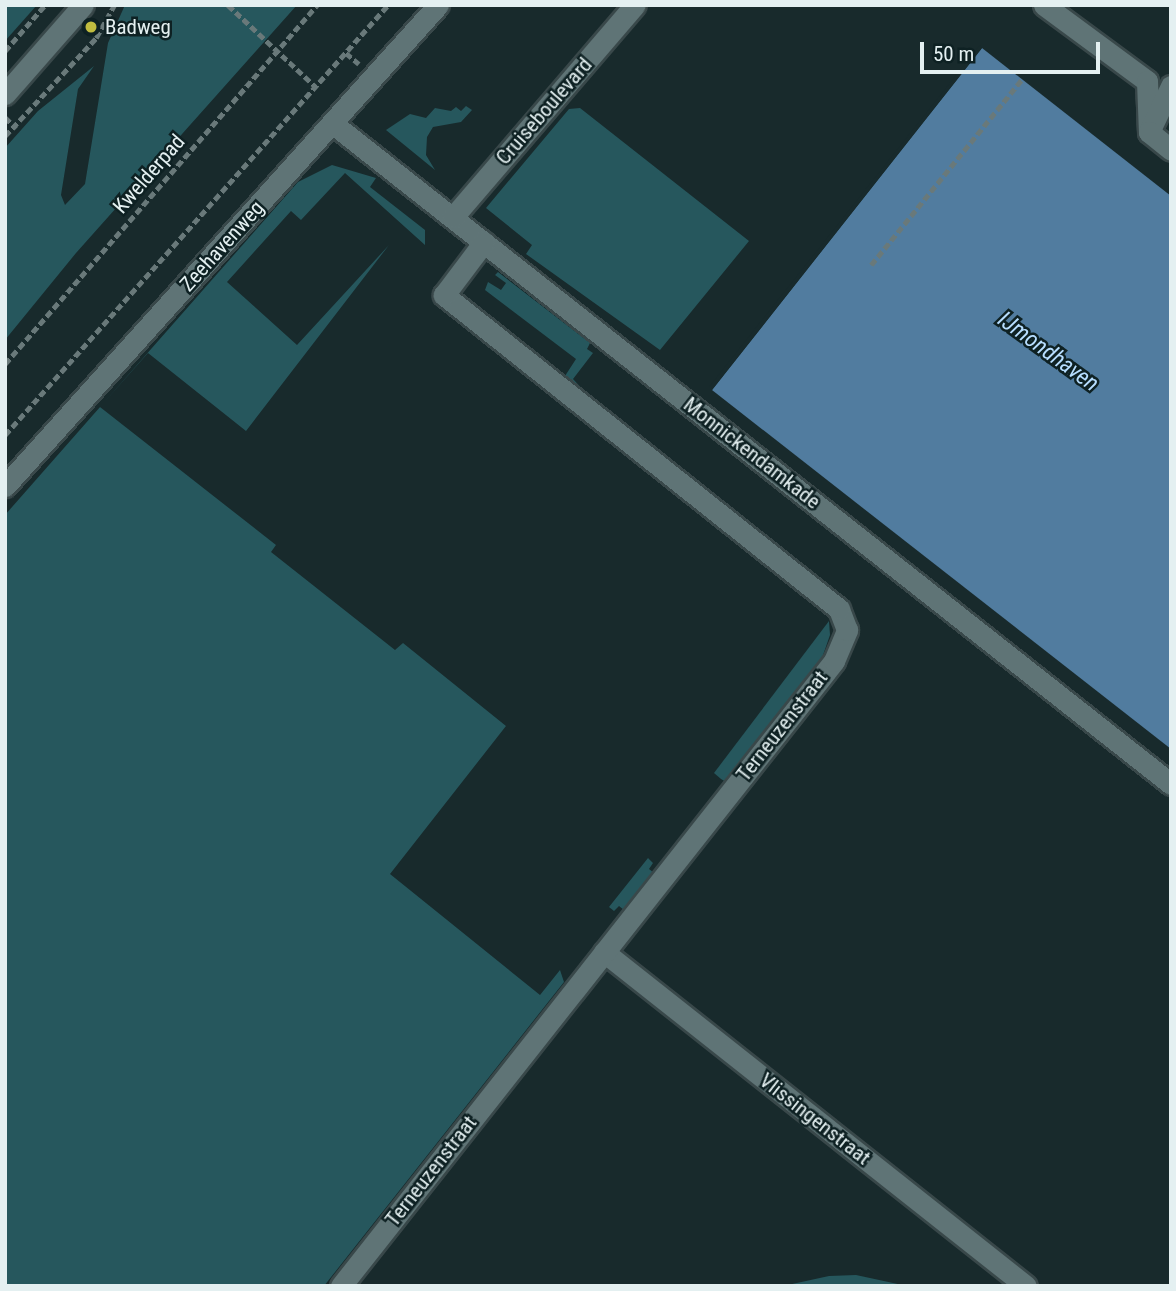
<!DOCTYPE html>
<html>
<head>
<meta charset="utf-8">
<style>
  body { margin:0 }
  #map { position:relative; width:1176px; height:1291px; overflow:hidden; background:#182a2c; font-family:"Roboto Condensed",sans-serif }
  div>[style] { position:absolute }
  .green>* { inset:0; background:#26575d }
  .water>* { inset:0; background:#517c9f }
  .pier>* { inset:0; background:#182a2c }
  .path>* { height:4.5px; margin-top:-2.25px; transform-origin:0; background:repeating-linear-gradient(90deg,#69797a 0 7px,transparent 0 10.5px) }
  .roads { filter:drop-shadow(2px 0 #39484a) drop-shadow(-2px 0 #39484a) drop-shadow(0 2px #39484a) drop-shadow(0 -2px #39484a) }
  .minor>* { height:21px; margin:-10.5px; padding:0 10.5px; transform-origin:10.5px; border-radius:10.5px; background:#5f7476 }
  .dots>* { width:19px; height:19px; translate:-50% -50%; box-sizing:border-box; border:4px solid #0e2123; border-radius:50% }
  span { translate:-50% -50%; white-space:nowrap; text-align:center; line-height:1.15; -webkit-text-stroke:5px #0e2123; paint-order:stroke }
  .poi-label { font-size:21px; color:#e4f0f1 }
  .left { translate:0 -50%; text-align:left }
  .street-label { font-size:21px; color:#e4f0f1 }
  .water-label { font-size:23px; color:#b7deff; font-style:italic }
  .frame { position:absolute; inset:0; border:7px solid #e4f0f1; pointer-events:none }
  .scale { position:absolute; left:920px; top:42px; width:180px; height:32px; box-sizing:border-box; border:4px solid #e4f0f1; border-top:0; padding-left:9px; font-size:21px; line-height:24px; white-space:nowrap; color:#e4f0f1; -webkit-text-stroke:5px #0e2123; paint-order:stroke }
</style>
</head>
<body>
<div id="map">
  <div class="green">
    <div style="clip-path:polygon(5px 5px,37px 5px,5px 41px)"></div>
    <div style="clip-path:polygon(125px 5px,297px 5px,76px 253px,5px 340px,5px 148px,38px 111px,94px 66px,78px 89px,61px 195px,65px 205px,85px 184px,108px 43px)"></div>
    <div style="clip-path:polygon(466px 106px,472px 110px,461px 122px,433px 127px,427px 137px,426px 155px,435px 170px,386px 130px,410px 114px,426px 118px,435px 108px,451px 111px,456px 107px,461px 111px)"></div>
    <div style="clip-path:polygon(580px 108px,749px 241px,660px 350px,526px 254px,532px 245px,486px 208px,569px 109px)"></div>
    <div style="clip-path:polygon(332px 165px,376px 178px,370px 187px,425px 230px,425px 245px,345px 173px,301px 220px,291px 211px,227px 282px,297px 345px,389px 245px,246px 431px,148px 353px,100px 407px,276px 545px,271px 552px,395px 650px,403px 643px,506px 726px,390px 874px,540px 995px,560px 970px,564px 982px,324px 1286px,5px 1286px,5px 515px,298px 182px)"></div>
    <div style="clip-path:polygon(498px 272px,590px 343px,587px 349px,593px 353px,573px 379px,587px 394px,565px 376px,576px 359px,485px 290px,488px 282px,501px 290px,506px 283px,495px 275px)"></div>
    <div style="clip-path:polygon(829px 621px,830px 635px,821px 661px,726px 782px,721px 779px,714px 773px)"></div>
    <div style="clip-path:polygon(648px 858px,653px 863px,649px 869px,654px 873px,624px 910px,619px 906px,614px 911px,609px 907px)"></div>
    <div style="clip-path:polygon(856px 1275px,907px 1286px,783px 1286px,829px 1276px)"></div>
  </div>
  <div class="water">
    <div style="clip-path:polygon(982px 48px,1171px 196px,1171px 749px,712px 390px)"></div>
  </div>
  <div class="pier">
    <div style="clip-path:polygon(980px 45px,982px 48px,712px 390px,709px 387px)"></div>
  </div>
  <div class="path">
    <div style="left:228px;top:5px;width:120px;rotate:43deg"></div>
    <div style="left:5px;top:51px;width:61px;rotate:-49deg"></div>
    <div style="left:346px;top:53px;width:17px;rotate:40deg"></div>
    <div style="left:5px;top:117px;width:16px;rotate:45deg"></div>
    <div style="left:5px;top:136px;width:134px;rotate:-47.1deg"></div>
    <div style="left:96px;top:38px;width:38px;rotate:-61deg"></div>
    <div style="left:871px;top:265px;width:240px;rotate:-50.9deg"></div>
    <div style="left:5px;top:364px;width:476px;rotate:-49deg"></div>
    <div style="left:5px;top:435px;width:576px;rotate:-48.31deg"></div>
  </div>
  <div class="roads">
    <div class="minor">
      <div style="left:1044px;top:5px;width:128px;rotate:36.4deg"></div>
      <div style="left:1147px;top:81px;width:51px;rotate:87.8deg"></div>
      <div style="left:1171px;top:86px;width:51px;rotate:115.6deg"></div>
      <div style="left:1149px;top:132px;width:28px;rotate:39deg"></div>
      <div style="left:5px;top:94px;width:118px;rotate:-48.8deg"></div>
      <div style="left:332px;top:123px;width:1068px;rotate:38.23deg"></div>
      <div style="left:453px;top:217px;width:279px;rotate:-49.4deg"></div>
      <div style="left:5px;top:486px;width:647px;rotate:-48.01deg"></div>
      <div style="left:604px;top:952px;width:538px;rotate:38.36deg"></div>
      <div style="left:341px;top:1286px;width:796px;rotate:-51.73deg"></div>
      <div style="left:834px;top:661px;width:34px;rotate:-67deg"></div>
      <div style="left:847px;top:630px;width:22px;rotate:-111deg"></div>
      <div style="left:839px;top:609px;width:505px;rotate:-141.52deg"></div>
      <div style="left:444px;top:295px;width:66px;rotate:-53deg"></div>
    </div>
  </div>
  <div class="dots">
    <div style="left:91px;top:27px;background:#c1bd40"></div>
  </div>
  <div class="poi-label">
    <span class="left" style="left:105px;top:27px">Badweg</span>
  </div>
  <div class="street-label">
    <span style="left:544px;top:111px;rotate:-49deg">Cruiseboulevard</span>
    <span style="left:149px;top:174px;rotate:-49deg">Kwelderpad</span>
    <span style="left:222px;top:246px;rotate:-48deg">Zeehavenweg</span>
    <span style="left:752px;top:453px;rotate:38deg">Monnickendamkade</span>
    <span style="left:782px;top:726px;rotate:-52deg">Terneuzenstraat</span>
    <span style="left:815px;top:1119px;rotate:38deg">Vlissingenstraat</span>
    <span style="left:431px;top:1171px;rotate:-52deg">Terneuzenstraat</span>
  </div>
  <div class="water-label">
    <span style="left:1048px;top:352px;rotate:36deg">IJmondhaven</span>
  </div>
  <div class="frame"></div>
  <div class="scale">50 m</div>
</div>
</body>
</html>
